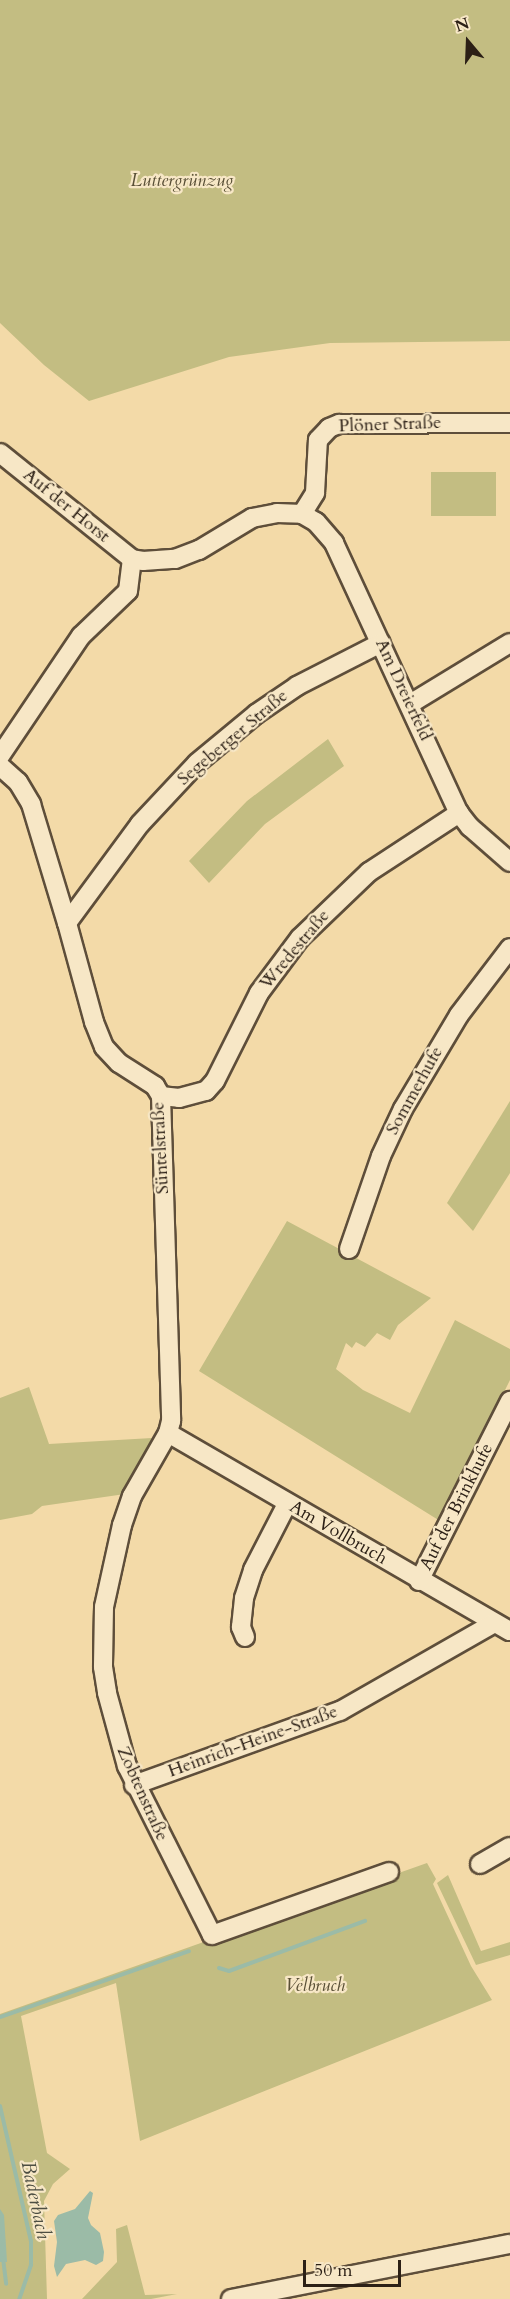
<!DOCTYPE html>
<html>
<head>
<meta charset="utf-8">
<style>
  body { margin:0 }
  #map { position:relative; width:510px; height:2299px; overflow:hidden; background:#f3daa8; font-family:Cardo,serif }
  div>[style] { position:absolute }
  .green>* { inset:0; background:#c3bd82 }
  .water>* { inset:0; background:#9bbba7 }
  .stream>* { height:4px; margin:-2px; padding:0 2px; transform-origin:2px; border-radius:2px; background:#9bbba7 }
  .roads { filter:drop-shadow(2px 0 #5e4e3a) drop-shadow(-2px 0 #5e4e3a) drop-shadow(0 2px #5e4e3a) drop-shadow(0 -2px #5e4e3a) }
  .minor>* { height:18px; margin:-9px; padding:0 9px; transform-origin:9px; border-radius:9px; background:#f7e7c6 }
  span { translate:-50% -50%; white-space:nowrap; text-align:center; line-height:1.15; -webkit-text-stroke:4.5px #f7e7c6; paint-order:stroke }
  .park-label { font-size:18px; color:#594f36; font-style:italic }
  .street-label { font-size:18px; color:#2c2016 }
  .water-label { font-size:20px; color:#4d4e42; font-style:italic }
  .north { position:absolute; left:438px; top:12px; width:60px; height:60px; -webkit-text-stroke:4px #f7e7c6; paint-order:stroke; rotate:341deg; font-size:16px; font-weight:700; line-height:24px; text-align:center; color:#2c2016 }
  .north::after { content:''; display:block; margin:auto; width:21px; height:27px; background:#2c2016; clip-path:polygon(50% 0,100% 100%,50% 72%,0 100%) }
  .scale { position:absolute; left:303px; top:2260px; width:98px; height:27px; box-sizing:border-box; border:3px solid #2c2016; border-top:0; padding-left:8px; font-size:18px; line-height:21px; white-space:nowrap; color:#2c2016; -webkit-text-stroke:4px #f7e7c6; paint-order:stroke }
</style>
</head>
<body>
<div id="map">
  <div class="green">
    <div style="clip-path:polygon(0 0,510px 0,510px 341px,330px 343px,229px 357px,89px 401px,44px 365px,0 323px)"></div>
    <div style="clip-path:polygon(431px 472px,496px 472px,496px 516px,431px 516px)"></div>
    <div style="clip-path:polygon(328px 739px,344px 766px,265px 824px,209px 883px,189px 861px,247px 801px)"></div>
    <div style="clip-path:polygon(510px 1101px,510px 1173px,473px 1231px,447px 1203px)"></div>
    <div style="clip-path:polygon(287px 1221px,431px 1298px,398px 1325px,390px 1340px,377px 1333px,365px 1347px,356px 1342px,352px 1348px,346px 1343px,336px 1369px,363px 1390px,410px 1413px,455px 1320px,510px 1349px,510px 1380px,440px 1521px,199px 1371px)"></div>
    <div style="clip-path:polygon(29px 1387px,49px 1444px,152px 1438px,125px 1494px,42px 1506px,32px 1514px,0 1520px,0 1398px)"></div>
    <div style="clip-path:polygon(427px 1863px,436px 1879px,433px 1884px,471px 1966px,492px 2000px,140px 2141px,116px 1983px,21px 2016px,47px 2153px,70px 2169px,53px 2184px,44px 2201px,47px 2299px,0 2299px,0 2014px)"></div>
    <div style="clip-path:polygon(448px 1875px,481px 1951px,510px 1942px,510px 1955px,476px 1965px,437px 1883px)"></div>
    <div style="clip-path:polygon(127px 2225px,145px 2295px,177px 2294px,151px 2299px,82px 2299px,117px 2262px,116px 2229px)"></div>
  </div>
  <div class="water">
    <div style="clip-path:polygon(90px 2191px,93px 2193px,88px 2218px,91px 2225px,100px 2233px,104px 2252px,103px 2261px,96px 2265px,85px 2260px,66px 2264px,57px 2277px,54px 2266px,57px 2242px,54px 2221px,58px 2215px,75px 2209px)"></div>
    <div style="clip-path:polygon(0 2209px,4px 2215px,7px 2262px,0 2262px)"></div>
  </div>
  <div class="stream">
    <div style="left:219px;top:1968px;width:10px;rotate:17deg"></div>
    <div style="left:229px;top:1971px;width:145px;rotate:-20.2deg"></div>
    <div style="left:0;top:2017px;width:200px;rotate:-19.2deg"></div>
    <div style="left:0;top:2106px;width:139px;rotate:77.1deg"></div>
    <div style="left:31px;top:2241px;width:24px;rotate:90deg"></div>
    <div style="left:31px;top:2265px;width:36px;rotate:109deg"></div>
    <div style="left:3px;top:2258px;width:26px;rotate:83deg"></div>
  </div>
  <div class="roads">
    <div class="minor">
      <div style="left:0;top:453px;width:169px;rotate:38.8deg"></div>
      <div style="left:302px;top:514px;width:25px;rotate:-58deg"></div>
      <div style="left:315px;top:493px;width:53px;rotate:-86.8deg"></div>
      <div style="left:318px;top:440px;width:16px;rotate:-47deg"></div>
      <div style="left:329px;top:428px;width:11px;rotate:-22deg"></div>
      <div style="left:339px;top:424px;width:17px"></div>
      <div style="left:356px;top:424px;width:154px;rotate:-0.4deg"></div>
      <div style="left:410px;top:704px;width:117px;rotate:-31.4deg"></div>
      <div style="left:0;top:756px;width:145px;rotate:-56deg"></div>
      <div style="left:81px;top:636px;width:65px;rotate:-43.8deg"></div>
      <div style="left:128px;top:591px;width:32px;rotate:-83deg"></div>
      <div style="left:132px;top:559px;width:11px;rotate:10deg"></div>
      <div style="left:143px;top:561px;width:32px;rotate:-4deg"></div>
      <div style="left:175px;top:559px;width:26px;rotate:-21deg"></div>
      <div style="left:199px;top:550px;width:62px;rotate:-31.1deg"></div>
      <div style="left:252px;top:518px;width:25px;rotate:-11deg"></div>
      <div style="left:277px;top:513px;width:25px;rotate:2deg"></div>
      <div style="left:302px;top:514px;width:16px;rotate:30deg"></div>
      <div style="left:316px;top:522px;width:28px;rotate:49deg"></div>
      <div style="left:334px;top:543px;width:298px;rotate:65.2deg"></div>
      <div style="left:459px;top:813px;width:18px;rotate:52deg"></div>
      <div style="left:470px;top:827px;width:53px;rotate:41.2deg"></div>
      <div style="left:0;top:766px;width:24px;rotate:42deg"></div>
      <div style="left:18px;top:782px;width:26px;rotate:59deg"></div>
      <div style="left:31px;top:804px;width:124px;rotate:73.2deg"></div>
      <div style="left:67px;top:923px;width:103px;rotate:74.7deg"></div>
      <div style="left:94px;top:1022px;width:27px;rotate:68deg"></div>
      <div style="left:104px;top:1047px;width:22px;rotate:47deg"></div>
      <div style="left:119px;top:1063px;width:43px;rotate:32.6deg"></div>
      <div style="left:155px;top:1086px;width:12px;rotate:59deg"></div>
      <div style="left:161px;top:1096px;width:325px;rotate:88.2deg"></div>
      <div style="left:171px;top:1421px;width:12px;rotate:104deg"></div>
      <div style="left:168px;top:1433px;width:73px;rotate:119.7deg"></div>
      <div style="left:132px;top:1496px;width:31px;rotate:109deg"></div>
      <div style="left:122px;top:1525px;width:84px;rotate:102.4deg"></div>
      <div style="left:104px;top:1607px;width:60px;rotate:91deg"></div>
      <div style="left:103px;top:1667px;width:26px;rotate:81deg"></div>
      <div style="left:107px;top:1693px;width:76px;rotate:74.7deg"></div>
      <div style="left:127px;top:1766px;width:189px;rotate:63.3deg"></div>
      <div style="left:212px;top:1935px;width:188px;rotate:-19.6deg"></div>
      <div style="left:67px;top:923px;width:123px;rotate:-53.6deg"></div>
      <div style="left:140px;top:824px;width:83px;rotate:-46.9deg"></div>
      <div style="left:197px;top:763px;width:77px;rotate:-39.7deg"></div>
      <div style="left:256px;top:714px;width:50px;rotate:-34.3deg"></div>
      <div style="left:297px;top:686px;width:94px;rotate:-27.1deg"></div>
      <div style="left:161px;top:1096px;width:18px;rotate:6deg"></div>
      <div style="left:179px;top:1098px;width:28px;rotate:-15deg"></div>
      <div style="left:206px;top:1091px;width:13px;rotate:-48deg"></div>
      <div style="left:215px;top:1081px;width:98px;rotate:-63.4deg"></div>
      <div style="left:259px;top:993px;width:69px;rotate:-53.3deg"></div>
      <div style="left:300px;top:938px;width:95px;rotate:-43.7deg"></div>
      <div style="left:369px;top:872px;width:108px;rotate:-33.2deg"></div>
      <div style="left:349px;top:1249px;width:98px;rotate:-71deg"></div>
      <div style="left:381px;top:1156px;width:52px;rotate:-64.9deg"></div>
      <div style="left:403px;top:1109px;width:109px;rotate:-59.2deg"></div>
      <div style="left:459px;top:1015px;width:84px;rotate:-52.7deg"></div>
      <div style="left:168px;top:1433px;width:395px;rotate:30.1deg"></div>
      <div style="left:419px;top:1581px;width:202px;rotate:-63.2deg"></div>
      <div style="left:245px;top:1637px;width:11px;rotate:-112deg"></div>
      <div style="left:241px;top:1627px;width:29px;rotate:-84deg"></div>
      <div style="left:244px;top:1598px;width:29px;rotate:-72deg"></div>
      <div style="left:253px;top:1570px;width:74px;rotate:-62.7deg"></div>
      <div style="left:134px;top:1785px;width:219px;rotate:-19.8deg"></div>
      <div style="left:340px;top:1711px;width:177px;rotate:-29.7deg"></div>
      <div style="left:480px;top:1864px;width:34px;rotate:-30deg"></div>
      <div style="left:231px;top:2299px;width:284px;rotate:-11.2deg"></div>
    </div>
  </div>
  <div class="park-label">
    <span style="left:182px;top:181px">Luttergrünzug</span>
    <span style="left:315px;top:1986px">Velbruch</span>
  </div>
  <div class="street-label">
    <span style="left:390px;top:425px;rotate:-2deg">Plöner Straße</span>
    <span style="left:66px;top:506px;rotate:39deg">Auf der Horst</span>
    <span style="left:403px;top:690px;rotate:65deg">Am Dreierfeld</span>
    <span style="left:233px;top:738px;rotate:-40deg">Segeberger Straße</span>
    <span style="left:295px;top:950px;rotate:-50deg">Wredestraße</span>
    <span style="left:415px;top:1091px;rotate:-61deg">Sommerhufe</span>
    <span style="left:161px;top:1148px;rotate:-93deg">Süntelstraße</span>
    <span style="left:457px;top:1507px;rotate:-63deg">Auf der Brinkhufe</span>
    <span style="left:338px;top:1533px;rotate:30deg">Am Vollbruch</span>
    <span style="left:253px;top:1742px;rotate:-20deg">Heinrich-Heine-Straße</span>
    <span style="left:142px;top:1794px;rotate:66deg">Zobtenstraße</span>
  </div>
  <div class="water-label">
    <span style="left:36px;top:2200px;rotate:78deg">Baderbach</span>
  </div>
  <div class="north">N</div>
  <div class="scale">50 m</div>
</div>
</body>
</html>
